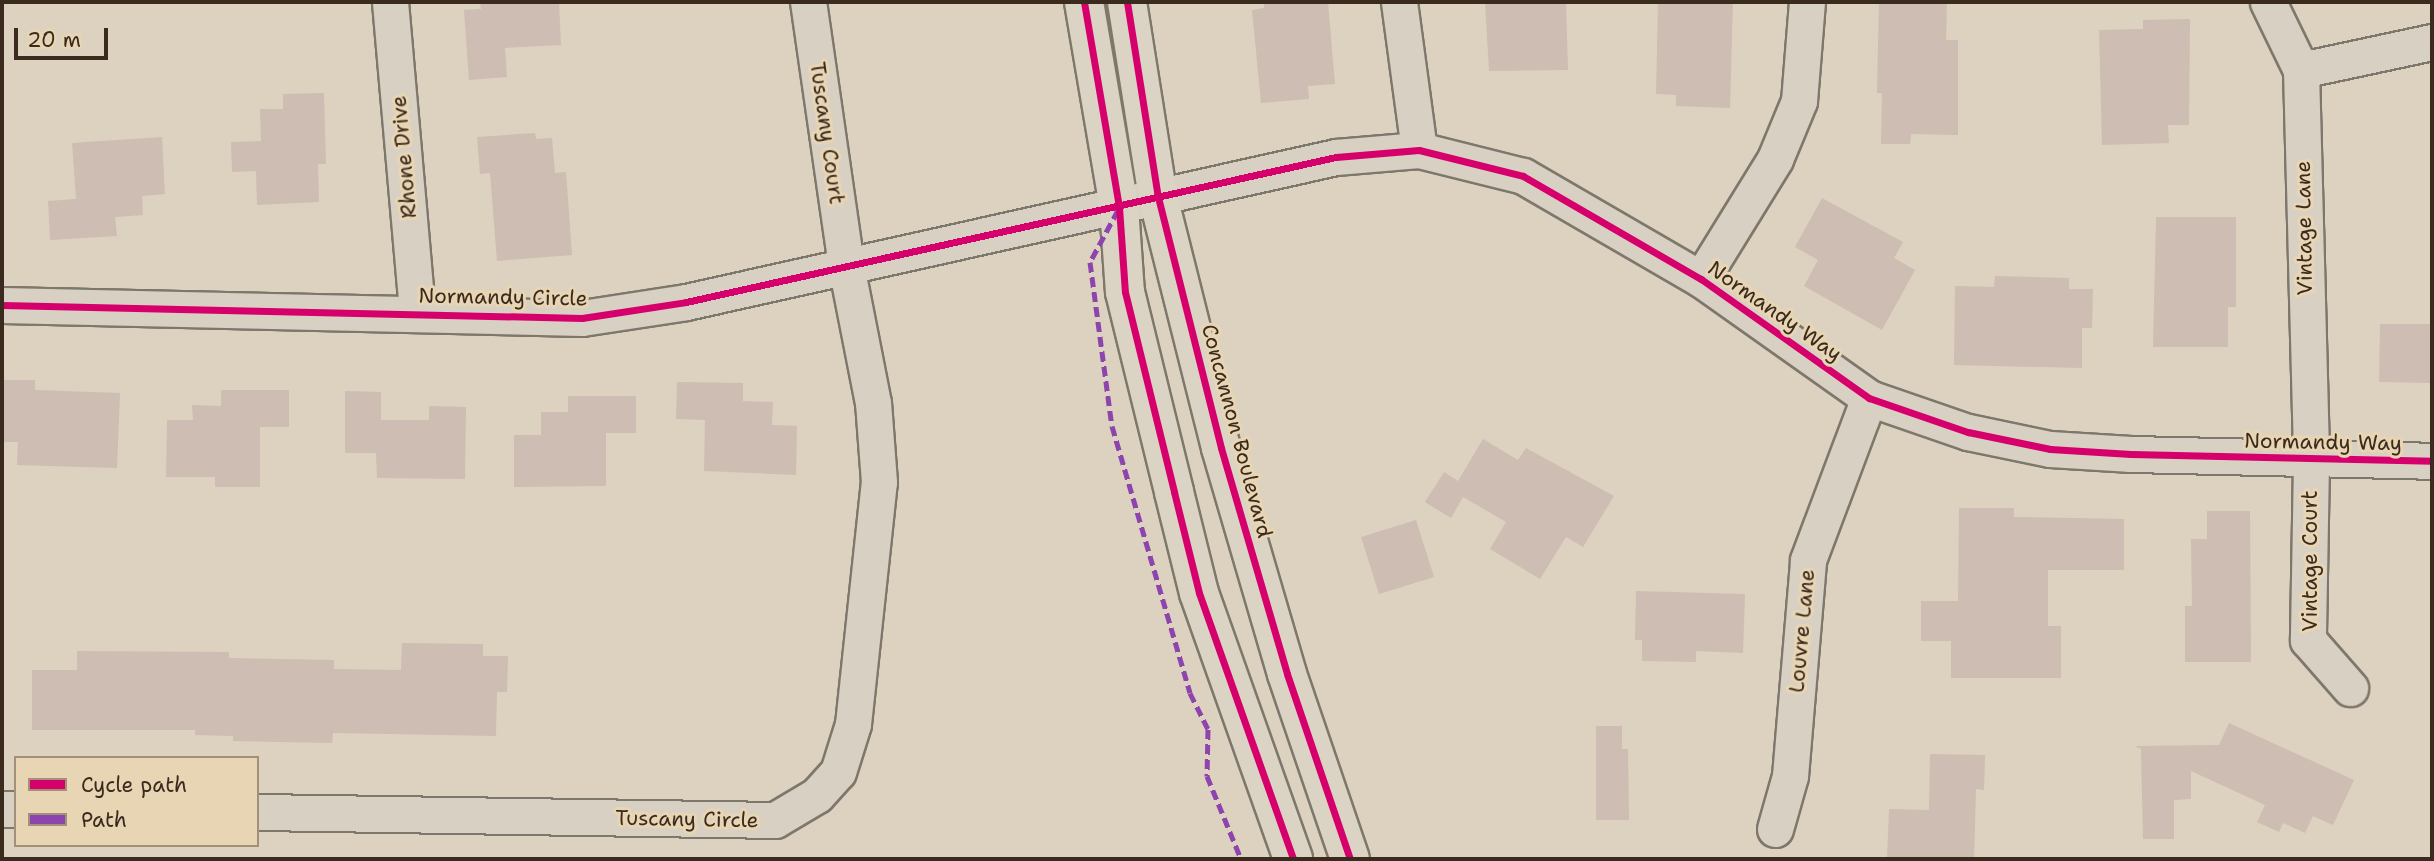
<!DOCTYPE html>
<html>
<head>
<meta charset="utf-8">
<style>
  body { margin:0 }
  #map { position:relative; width:2434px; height:861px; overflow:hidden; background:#dcd2bf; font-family:"Shantell Sans",sans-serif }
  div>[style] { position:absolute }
  .building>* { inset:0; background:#cdbdb2 }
  .roads { filter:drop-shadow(2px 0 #7e776b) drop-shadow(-2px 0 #7e776b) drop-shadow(0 2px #7e776b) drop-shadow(0 -2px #7e776b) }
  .minor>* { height:35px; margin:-17.5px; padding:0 17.5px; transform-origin:17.5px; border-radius:17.5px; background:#d8d0c3 }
  .major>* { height:38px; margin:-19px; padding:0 19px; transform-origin:19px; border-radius:19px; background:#dbd3c3 }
  .quiet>* { height:5px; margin-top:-2.5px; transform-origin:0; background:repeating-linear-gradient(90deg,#8e44ad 0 10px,transparent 0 15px) }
  .cycleway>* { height:7px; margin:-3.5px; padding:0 3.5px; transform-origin:3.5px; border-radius:3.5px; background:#d6006c }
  span { translate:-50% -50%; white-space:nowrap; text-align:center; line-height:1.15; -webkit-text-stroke:6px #e8d5b3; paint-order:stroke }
  .street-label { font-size:21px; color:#3b2a1e }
  .frame { position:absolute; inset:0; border:4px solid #3b2a1e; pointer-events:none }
  .legend { position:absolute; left:14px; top:756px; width:245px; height:91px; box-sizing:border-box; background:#e8d5b3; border:2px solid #a39177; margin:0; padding:9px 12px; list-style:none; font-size:21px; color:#3b2a1e }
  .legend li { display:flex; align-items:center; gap:14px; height:35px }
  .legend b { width:35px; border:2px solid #a39177 }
  .scale { position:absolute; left:14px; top:28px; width:94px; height:32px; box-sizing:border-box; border:4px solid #3b2a1e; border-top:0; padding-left:9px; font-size:21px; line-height:24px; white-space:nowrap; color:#3b2a1e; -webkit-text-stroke:5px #e8d5b3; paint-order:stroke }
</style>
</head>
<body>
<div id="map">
  <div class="building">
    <div style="clip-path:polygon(480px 2px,559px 2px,561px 45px,505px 48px,507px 77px,469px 80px,464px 10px,481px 9px)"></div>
    <div style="clip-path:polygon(1264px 2px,1328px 2px,1335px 84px,1308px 86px,1309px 99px,1261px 103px,1252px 10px,1264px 8px)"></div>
    <div style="clip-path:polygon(1485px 2px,1566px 2px,1568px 70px,1489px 71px)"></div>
    <div style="clip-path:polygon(1658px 2px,1733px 2px,1730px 108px,1676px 106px,1676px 95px,1656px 94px)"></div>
    <div style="clip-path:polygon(1879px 2px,1947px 2px,1946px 40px,1958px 40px,1958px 135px,1911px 134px,1910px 144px,1881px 144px,1882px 93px,1877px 93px)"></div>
    <div style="clip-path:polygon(2190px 19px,2189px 125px,2168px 125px,2169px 143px,2102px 145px,2099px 30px,2143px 29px,2143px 20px)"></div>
    <div style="clip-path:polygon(324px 93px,326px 164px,318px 164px,319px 202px,257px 205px,256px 171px,232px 172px,231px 142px,261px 141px,260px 109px,283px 109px,283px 94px)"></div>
    <div style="clip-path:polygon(535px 133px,536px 139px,552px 138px,555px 173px,566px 172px,572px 255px,497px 261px,490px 173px,480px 174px,477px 137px)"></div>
    <div style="clip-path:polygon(162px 137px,165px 194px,142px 196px,143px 215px,115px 217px,117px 236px,50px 240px,48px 201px,76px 199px,72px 143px)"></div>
    <div style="clip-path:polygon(1822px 198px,1903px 242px,1894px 258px,1915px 270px,1882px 330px,1804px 286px,1818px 260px,1795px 247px)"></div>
    <div style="clip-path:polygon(2156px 217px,2236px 217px,2236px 307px,2228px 307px,2228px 347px,2153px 347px)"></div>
    <div style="clip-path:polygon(1995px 276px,2069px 278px,2069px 289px,2093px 289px,2092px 328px,2082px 328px,2082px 368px,1954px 365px,1955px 286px,1994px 287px)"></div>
    <div style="clip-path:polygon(2380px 324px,2432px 324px,2432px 383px,2379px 382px)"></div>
    <div style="clip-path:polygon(2px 380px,35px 380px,35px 390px,120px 393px,117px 468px,17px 465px,18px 442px,2px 442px)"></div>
    <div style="clip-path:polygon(677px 382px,743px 383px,743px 401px,773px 402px,772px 425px,797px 426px,796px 475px,704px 471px,705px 420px,676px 419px)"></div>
    <div style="clip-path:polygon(221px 390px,289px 390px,289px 427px,260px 427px,260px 487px,215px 487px,215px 477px,166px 477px,167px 420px,193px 420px,192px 405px,221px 406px)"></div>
    <div style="clip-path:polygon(345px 391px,381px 392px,381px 420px,429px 420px,429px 406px,466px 407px,465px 479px,377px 478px,376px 453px,345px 453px)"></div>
    <div style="clip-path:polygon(568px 396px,636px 396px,636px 433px,606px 433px,606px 486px,514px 487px,514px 435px,541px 435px,541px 412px,568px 412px)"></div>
    <div style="clip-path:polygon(1483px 439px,1518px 460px,1526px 448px,1614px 496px,1583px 547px,1566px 537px,1540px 579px,1490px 549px,1506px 522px,1463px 497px,1451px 518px,1425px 502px,1444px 472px,1458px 481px)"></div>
    <div style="clip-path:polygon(1959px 508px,2014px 508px,2014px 517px,2124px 519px,2124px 570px,2048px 570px,2048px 626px,2061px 626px,2061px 678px,1951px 678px,1951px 641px,1921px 641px,1921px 601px,1958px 601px)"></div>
    <div style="clip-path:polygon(2207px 511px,2250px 511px,2251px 662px,2185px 662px,2185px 606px,2192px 606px,2191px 539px,2207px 539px)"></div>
    <div style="clip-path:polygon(1416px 520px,1434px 577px,1379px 594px,1361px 537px)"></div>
    <div style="clip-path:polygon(1636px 591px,1745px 594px,1743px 653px,1696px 651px,1696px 662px,1642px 661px,1642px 640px,1635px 640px)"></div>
    <div style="clip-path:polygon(402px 643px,483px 644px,483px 656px,508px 656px,507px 692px,497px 692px,496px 736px,333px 733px,332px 743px,233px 741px,233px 736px,195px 735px,195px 730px,32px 730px,32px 670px,77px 670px,77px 651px,229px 652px,229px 658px,334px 660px,334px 669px,401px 670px)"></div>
    <div style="clip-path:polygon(2229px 723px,2354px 780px,2333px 825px,2313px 816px,2305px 833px,2283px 823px,2279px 832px,2257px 822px,2265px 805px,2191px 771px,2191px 799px,2174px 800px,2174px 839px,2143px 839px,2141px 749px,2135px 746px,2219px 745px)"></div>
    <div style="clip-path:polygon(1596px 726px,1622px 726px,1622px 749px,1628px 749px,1629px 820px,1596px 820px)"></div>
    <div style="clip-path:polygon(1930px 754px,1985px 755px,1984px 790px,1976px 789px,1974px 859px,1887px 859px,1889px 809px,1929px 810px)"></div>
  </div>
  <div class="roads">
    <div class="minor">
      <div style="left:390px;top:2px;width:312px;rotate:85deg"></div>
      <div style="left:1399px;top:2px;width:149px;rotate:82.3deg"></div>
      <div style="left:2268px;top:2px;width:76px;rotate:64.1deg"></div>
      <div style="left:2301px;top:70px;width:392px;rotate:88.5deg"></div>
      <div style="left:2311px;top:462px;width:178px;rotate:91deg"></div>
      <div style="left:2308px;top:640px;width:64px;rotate:48.8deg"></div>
      <div style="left:2301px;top:70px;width:134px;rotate:-12.1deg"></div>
      <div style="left:1701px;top:279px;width:141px;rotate:-58.3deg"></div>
      <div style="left:1775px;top:159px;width:63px;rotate:-67.5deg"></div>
      <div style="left:1799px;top:101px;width:99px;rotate:-85.4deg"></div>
      <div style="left:2px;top:305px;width:580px;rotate:1.28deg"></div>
      <div style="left:582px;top:318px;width:105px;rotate:-8.7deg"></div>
      <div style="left:686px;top:302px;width:666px;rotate:-12.58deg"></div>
      <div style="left:1336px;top:157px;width:83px;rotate:-4.8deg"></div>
      <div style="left:1419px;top:150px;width:107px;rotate:14deg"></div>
      <div style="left:1523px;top:176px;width:206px;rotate:30.1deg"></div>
      <div style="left:1701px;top:279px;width:206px;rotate:35.3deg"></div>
      <div style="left:1869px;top:398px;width:105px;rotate:19deg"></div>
      <div style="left:1968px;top:432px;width:84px;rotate:11.7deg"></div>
      <div style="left:2050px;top:449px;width:81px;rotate:3.5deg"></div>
      <div style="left:2131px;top:454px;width:301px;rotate:1.3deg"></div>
      <div style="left:2px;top:809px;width:14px"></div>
      <div style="left:257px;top:812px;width:518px;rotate:0.88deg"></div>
      <div style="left:775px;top:820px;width:49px;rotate:-30.8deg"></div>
      <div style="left:817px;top:795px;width:31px;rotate:-48deg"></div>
      <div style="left:838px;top:772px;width:50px;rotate:-72.6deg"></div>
      <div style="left:853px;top:724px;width:243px;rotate:-83.9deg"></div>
      <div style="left:879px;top:482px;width:79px;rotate:-94.3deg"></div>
      <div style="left:873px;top:403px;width:141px;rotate:-101.1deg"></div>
      <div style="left:846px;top:265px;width:266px;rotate:-98.2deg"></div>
      <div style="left:1775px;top:829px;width:55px;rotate:-74.2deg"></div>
      <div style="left:1790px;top:776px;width:217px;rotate:-85.2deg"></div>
      <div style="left:1808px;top:560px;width:173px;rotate:-69.4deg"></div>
    </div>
    <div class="major">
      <div style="left:1084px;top:2px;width:208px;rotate:80.3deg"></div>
      <div style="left:1119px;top:207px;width:85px;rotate:86deg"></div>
      <div style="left:1125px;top:292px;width:206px;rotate:76.2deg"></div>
      <div style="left:1174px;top:492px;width:104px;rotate:76.1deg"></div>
      <div style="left:1199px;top:593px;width:282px;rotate:70.5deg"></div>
      <div style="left:1127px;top:2px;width:197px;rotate:81deg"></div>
      <div style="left:1158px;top:197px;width:259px;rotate:75.9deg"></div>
      <div style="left:1221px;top:448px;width:235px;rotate:73.7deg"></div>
      <div style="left:1287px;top:674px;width:195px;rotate:71.2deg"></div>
    </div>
  </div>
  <div class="quiet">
    <div style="left:1118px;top:210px;width:59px;rotate:118.3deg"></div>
    <div style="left:1090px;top:262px;width:165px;rotate:82.4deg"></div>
    <div style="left:1112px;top:426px;width:278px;rotate:73.7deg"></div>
    <div style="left:1190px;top:693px;width:40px;rotate:63.4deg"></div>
    <div style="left:1208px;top:729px;width:47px;rotate:91.2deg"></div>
    <div style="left:1207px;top:776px;width:90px;rotate:67.7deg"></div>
  </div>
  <div class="cycleway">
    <div style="left:1084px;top:2px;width:208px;rotate:80.3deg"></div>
    <div style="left:1119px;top:207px;width:85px;rotate:86deg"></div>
    <div style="left:1125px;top:292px;width:206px;rotate:76.2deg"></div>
    <div style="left:1174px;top:492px;width:104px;rotate:76.1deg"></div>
    <div style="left:1199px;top:593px;width:282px;rotate:70.5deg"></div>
    <div style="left:1127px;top:2px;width:197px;rotate:81deg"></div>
    <div style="left:1158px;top:197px;width:259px;rotate:75.9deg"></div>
    <div style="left:1221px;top:448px;width:235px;rotate:73.7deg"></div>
    <div style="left:1287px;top:674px;width:195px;rotate:71.2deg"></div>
    <div style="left:2px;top:305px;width:580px;rotate:1.28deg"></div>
    <div style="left:582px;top:318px;width:105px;rotate:-8.7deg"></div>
    <div style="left:686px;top:302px;width:666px;rotate:-12.58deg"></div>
    <div style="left:1336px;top:157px;width:83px;rotate:-4.8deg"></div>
    <div style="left:1419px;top:150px;width:107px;rotate:14deg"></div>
    <div style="left:1523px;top:176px;width:206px;rotate:30.1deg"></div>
    <div style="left:1701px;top:279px;width:206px;rotate:35.3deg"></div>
    <div style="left:1869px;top:398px;width:105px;rotate:19deg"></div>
    <div style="left:1968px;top:432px;width:84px;rotate:11.7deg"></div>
    <div style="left:2050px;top:449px;width:81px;rotate:3.5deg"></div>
    <div style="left:2131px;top:454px;width:301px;rotate:1.3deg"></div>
  </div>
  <div class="street-label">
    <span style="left:827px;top:133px;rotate:82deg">Tuscany Court</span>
    <span style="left:404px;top:157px;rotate:-95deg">Rhone Drive</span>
    <span style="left:2304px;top:228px;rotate:-91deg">Vintage Lane</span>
    <span style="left:503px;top:297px;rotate:1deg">Normandy Circle</span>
    <span style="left:1775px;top:311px;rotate:35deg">Normandy Way</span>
    <span style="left:1237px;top:431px;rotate:75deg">Concannon Boulevard</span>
    <span style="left:2323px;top:442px;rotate:1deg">Normandy Way</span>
    <span style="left:2310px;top:561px;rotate:-90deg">Vintage Court</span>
    <span style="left:1802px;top:631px;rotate:-85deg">Louvre Lane</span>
    <span style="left:687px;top:819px;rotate:1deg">Tuscany Circle</span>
  </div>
  <div class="frame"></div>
  <ul class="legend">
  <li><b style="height:9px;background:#d6006c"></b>Cycle path</li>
  <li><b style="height:9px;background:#8e44ad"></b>Path</li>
  </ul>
  <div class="scale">20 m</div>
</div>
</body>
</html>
